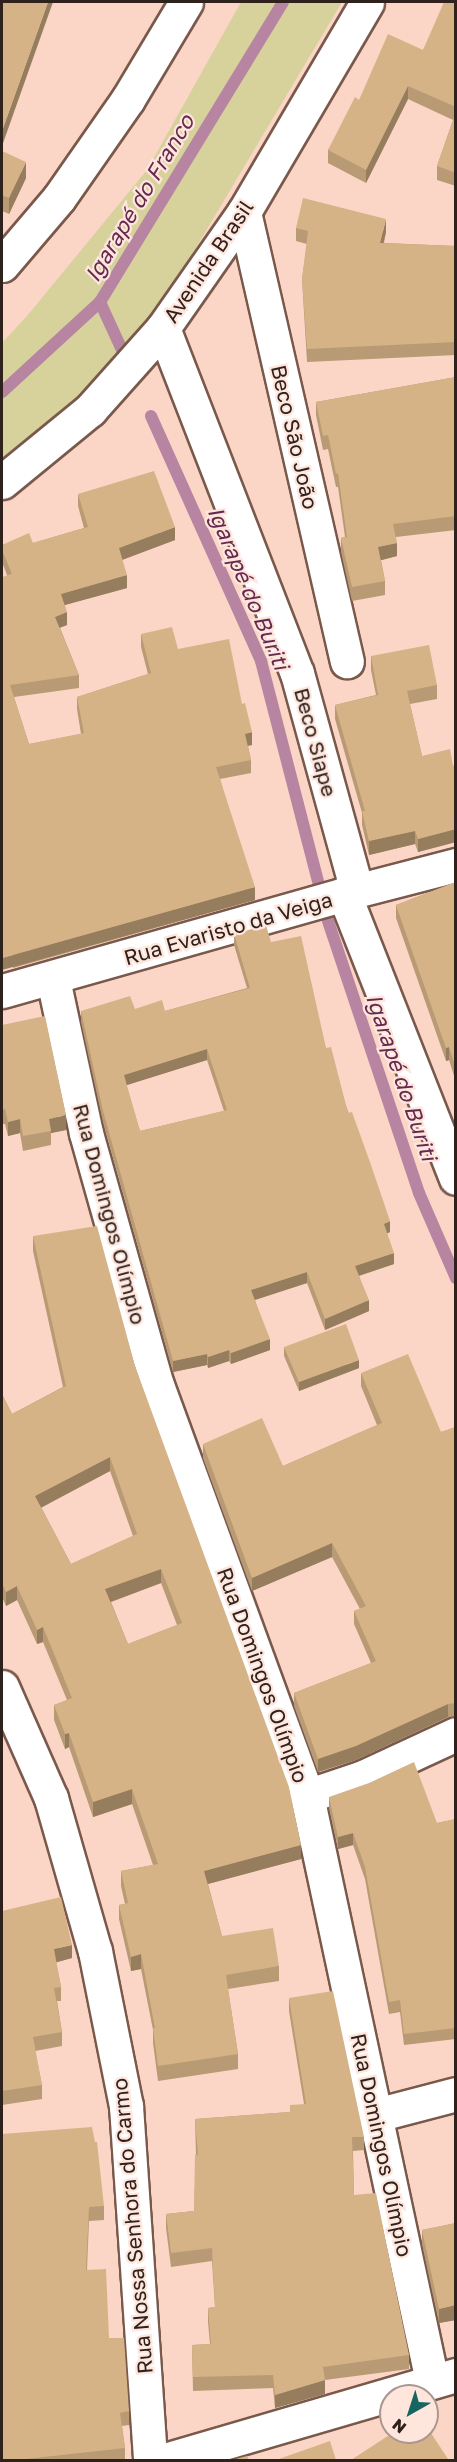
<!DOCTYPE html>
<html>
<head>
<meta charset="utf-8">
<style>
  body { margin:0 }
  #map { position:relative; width:457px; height:2462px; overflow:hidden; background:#fbd5c6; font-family:"Golos Text",sans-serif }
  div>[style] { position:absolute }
  .green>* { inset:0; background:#d7d19c }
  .stream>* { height:12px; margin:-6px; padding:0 6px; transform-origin:6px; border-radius:6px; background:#b785a1 }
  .roads { filter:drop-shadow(2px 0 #79594b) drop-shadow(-2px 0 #79594b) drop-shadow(0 2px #79594b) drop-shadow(0 -2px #79594b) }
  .minor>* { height:33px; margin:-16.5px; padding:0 16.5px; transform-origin:16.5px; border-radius:16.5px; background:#fff }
  .highway>* { height:33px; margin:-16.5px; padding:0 16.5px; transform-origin:16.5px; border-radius:16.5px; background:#fff }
  .wall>* { inset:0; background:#b89a74 }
  .shaded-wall>* { inset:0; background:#967d5e }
  .building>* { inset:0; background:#d6b387 }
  span { translate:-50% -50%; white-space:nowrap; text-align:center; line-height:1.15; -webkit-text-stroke:4.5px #fee6dd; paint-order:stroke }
  .street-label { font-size:21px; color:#2f211c }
  .water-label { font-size:22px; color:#66284f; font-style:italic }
  .frame { position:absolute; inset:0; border:3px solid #2f211c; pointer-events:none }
  .north { position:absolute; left:379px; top:2384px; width:60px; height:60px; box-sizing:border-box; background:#fee6dd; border:2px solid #ab9790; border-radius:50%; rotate:219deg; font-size:16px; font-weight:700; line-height:24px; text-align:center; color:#2f211c }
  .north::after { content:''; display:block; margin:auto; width:21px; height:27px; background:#176561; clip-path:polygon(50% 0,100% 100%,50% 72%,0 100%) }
</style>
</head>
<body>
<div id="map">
  <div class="green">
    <div style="clip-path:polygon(241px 2px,342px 2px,188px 261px,109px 373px,2px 463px,2px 343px,27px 316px,147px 170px)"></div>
  </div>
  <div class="stream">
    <div style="left:100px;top:302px;width:65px;rotate:65.4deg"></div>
    <div style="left:2px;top:392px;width:133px;rotate:-42.6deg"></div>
    <div style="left:100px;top:302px;width:351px;rotate:-58.6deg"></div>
    <div style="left:151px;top:416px;width:269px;rotate:65.8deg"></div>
    <div style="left:261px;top:661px;width:232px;rotate:75.5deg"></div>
    <div style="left:328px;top:921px;width:287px;rotate:71.5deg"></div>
    <div style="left:419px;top:1193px;width:93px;rotate:66.5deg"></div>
  </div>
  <div class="roads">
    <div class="minor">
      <div style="left:244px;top:212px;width:461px;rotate:77.1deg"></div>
      <div style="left:163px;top:328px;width:370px;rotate:68.8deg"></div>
      <div style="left:297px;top:673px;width:226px;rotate:74.6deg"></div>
      <div style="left:344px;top:894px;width:305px;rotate:68.5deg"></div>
      <div style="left:53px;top:979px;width:157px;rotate:77.9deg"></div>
      <div style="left:86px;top:1133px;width:262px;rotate:74.3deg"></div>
      <div style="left:157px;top:1385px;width:438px;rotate:69.9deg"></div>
      <div style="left:307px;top:1796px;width:598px;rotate:77.94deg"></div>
      <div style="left:2px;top:991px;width:355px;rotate:-15.8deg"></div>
      <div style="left:344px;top:894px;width:116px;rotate:-14.5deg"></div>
      <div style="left:2px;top:1687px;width:121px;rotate:66.2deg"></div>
      <div style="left:51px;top:1798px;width:159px;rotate:74deg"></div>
      <div style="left:95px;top:1951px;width:158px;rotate:78.7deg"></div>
      <div style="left:126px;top:2106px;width:355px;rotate:86.1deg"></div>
      <div style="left:307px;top:1796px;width:59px;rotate:-18.7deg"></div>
      <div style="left:363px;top:1777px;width:102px;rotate:-24.8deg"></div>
      <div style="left:376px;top:2115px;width:83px;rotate:-14.7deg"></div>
      <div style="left:165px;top:2460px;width:303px;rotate:-16.3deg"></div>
    </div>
    <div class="highway">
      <div style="left:2px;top:265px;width:88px;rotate:-49.6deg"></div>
      <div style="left:59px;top:198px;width:121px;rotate:-55.1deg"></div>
      <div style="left:128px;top:99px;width:113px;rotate:-59.1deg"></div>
      <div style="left:2px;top:482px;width:114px;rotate:-39.3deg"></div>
      <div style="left:90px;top:410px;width:110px;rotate:-48.3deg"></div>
      <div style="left:163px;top:328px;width:141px;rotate:-55.1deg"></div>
      <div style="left:244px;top:212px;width:243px;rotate:-59.6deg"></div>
    </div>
  </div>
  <div class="wall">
    <div style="clip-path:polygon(456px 2px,456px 186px,437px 180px,437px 166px,453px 120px,408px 99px,366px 183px,328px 163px,328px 150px,359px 100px,423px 50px)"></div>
    <div style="clip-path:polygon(2px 151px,26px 178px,9px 214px,2px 211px)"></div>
    <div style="clip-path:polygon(296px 228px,386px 232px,384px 243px,456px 246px,456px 355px,307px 362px,302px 279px,307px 244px,296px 241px)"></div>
    <div style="clip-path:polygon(456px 377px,456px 530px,396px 537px,397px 556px,381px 560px,385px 581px,385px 595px,352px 601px,341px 552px,341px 538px,345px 537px,338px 487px,336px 487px,328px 449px,323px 450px,316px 415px,316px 402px)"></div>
    <div style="clip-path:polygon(78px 494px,175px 540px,122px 560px,127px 588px,65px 605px,67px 625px,60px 628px,79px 675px,79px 688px,14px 697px,29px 744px,81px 734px,77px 709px,77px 697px,148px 674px,141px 647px,141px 634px,178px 649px,242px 704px,252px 745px,248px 746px,251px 760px,251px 773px,220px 779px,255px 900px,13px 968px,7px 575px,2px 562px,2px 545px,33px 543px,84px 528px,78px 506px)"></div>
    <div style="clip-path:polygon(371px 656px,437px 685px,437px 699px,410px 704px,422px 756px,453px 766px,456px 765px,456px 842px,418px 852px,415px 844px,369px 855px,362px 825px,362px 813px,335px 719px,335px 705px,376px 695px,371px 670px)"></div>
    <div style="clip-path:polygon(456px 882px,456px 1082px,449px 1060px,446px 1061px,396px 918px,396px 905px)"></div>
    <div style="clip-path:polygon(evenodd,234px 934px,271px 942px,326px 1048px,390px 1232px,387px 1233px,394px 1264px,359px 1276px,369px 1311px,325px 1330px,307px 1283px,255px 1300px,270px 1350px,231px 1364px,229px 1361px,208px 1368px,207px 1365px,173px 1372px,103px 1122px,81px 1022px,81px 1011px,135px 1009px,165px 1011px,247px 988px,234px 945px,234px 934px,207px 1060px,224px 1111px,140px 1131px,126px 1085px,207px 1060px)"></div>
    <div style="clip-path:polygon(2px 1025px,66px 1130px,51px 1133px,51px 1145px,23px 1151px,20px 1133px,8px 1136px,5px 1124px,2px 1124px)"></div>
    <div style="clip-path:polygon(evenodd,33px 1236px,135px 1366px,301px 1859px,208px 1884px,222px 1936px,279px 1966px,279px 1981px,228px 1989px,238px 2054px,238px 2069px,158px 2081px,153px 2043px,153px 2030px,141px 1969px,131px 1971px,119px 1919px,119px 1905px,125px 1904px,121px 1886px,121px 1871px,153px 1865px,132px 1804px,93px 1817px,69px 1747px,65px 1749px,54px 1720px,54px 1705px,67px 1700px,43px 1642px,37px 1644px,17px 1600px,6px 1606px,2px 1597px,2px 1394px,12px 1414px,63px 1387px,33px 1251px,33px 1236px,110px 1471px,133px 1536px,71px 1564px,41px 1507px,110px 1471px,33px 1236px,161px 1583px,177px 1625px,128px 1644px,111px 1602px,161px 1583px)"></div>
    <div style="clip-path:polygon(284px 1347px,359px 1368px,299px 1391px,284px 1356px)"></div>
    <div style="clip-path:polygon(361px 1373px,441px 1432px,456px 1427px,456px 1716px,448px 1717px,356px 1760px,318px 1772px,294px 1706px,294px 1693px,371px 1663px,354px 1624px,354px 1611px,360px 1609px,332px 1557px,252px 1591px,203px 1458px,203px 1444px,283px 1466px,377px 1425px,361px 1386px)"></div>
    <div style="clip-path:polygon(329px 1797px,437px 1823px,456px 1819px,456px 2039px,404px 2045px,400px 2012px,389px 2014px,365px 1879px,353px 1845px,338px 1849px,329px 1808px)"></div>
    <div style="clip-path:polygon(2px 1911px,72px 1958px,56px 1962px,61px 1987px,61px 2001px,57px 2001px,62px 2032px,62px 2046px,35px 2051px,42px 2085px,42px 2099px,2px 2105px)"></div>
    <div style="clip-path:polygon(289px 1998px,364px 2137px,364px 2150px,353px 2151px,354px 2195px,409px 2355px,409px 2369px,325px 2380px,325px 2394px,275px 2408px,273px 2388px,193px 2391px,192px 2345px,210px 2344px,208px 2322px,208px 2308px,215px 2307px,212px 2261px,171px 2267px,166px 2228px,166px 2214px,194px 2211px,196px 2155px,195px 2119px,290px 2112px,304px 2104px,289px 2011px)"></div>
    <div style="clip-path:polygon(2px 2134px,104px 2206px,104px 2220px,89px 2221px,87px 2270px,109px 2338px,129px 2411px,129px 2425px,122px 2426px,125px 2448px,125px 2460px,2px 2460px)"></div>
    <div style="clip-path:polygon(456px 2223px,456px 2320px,439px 2323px,422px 2244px,422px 2230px)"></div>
  </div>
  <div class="shaded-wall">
    <div style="clip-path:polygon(48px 2px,53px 2px,2px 146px,2px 131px)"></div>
    <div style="clip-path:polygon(408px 86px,408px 99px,366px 183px,366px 170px)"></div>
    <div style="clip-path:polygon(26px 162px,26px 178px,9px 214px,9px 198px)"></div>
    <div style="clip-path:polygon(386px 219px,386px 232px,380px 256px,380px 243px)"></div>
    <div style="clip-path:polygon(175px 527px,175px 540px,119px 561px,119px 548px)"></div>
    <div style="clip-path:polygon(397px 543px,397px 556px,378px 561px,378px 547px)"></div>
    <div style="clip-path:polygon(127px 575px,127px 588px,61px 606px,61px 594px)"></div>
    <div style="clip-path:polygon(67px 612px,67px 625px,55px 629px,55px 617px)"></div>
    <div style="clip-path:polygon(252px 732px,252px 745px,245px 746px,245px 734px)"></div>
    <div style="clip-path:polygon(456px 829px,456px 842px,418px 852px,418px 839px)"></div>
    <div style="clip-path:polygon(415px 831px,415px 844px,369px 855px,369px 841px)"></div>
    <div style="clip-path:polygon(255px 887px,255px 900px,2px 970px,2px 958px)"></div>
    <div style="clip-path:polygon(449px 1047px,449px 1060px,446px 1061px,446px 1048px)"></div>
    <div style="clip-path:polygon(207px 1049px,207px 1060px,124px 1086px,124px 1075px)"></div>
    <div style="clip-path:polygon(66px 1115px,66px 1130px,51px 1133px,49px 1119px)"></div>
    <div style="clip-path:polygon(20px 1119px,20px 1133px,8px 1136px,8px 1122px)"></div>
    <div style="clip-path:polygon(390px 1221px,390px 1232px,384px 1235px,384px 1224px)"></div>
    <div style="clip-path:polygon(394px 1253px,394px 1264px,355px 1277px,355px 1266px)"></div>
    <div style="clip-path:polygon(307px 1272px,307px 1283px,251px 1301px,251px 1290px)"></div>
    <div style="clip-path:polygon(369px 1300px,369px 1311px,325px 1330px,325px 1319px)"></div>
    <div style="clip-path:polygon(270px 1339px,270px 1350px,231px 1364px,231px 1353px)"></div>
    <div style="clip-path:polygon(229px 1350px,229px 1361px,208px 1368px,208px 1357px)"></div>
    <div style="clip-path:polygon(207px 1354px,207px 1365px,173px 1372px,173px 1361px)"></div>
    <div style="clip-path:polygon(359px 1360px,359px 1368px,299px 1391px,299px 1382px)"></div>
    <div style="clip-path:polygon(110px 1457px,110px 1471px,35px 1511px,35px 1496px)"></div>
    <div style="clip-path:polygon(332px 1543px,332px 1557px,252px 1591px,252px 1578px)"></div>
    <div style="clip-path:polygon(161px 1569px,161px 1583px,105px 1604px,105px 1589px)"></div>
    <div style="clip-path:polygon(17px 1586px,17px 1600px,6px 1606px,6px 1592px)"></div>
    <div style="clip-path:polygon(43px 1627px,43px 1642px,37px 1644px,37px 1630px)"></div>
    <div style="clip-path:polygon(448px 1704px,448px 1717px,356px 1760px,318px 1772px,318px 1759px)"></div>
    <div style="clip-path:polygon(69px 1733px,69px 1747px,65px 1749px,65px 1734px)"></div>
    <div style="clip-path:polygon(132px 1789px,132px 1804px,93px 1817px,93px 1802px)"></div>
    <div style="clip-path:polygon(2px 1801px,3px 1801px,3px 1815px,2px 1816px)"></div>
    <div style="clip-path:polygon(353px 1833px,353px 1845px,338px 1849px,338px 1837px)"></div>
    <div style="clip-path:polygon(301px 1845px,301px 1859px,204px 1885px,204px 1871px)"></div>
    <div style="clip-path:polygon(72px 1945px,72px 1958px,54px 1963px,54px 1949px)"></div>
    <div style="clip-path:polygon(141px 1954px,141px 1969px,131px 1971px,131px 1957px)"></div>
    <div style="clip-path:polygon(456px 2305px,456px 2320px,439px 2323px,439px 2309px)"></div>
    <div style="clip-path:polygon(325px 2380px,325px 2394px,275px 2408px,275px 2395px)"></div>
  </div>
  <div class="building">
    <div style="clip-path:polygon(2px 2px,48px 2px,2px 131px)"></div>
    <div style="clip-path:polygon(444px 2px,456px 2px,456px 107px,408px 86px,366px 170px,328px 150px,355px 97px,359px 100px,388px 34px,423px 50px)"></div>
    <div style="clip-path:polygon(456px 112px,456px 173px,437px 166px)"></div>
    <div style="clip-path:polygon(2px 151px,26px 162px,9px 198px,2px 195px)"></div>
    <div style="clip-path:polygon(303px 198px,386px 219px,380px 243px,456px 246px,456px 342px,307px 349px,302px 279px,308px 231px,296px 228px)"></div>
    <div style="clip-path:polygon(456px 377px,456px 516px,393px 524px,397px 543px,378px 547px,385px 581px,352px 587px,341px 538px,347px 537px,338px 473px,336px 474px,328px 435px,323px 436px,316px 402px)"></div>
    <div style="clip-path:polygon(154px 471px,175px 527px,119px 548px,127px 575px,61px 594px,67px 612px,55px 617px,79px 675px,10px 685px,29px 744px,84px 733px,77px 697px,151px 673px,141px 634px,172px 627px,178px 649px,229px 639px,242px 704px,245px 703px,252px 732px,245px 734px,251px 760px,216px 767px,255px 887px,2px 958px,2px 577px,12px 574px,2px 550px,2px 545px,29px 533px,33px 543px,88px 527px,78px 494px)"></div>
    <div style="clip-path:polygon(429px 645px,437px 685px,407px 691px,422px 756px,450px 749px,453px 766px,456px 765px,456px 829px,418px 839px,415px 831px,369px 841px,362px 811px,365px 811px,335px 705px,378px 695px,371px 656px)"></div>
    <div style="clip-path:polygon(456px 882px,456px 1069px,449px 1047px,446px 1048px,396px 905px)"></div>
    <div style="clip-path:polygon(evenodd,266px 925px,271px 942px,301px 936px,326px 1048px,331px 1047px,348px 1113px,352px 1112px,371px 1165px,390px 1221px,384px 1224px,394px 1253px,355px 1266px,369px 1300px,325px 1319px,307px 1272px,251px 1290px,270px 1339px,231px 1353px,229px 1350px,208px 1357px,207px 1354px,173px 1361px,103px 1111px,81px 1011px,130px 996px,135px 1009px,162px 1000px,165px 1011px,250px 988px,234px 934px,266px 925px,207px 1049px,227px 1110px,140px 1131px,124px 1075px,207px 1049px)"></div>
    <div style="clip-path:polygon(45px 1016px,66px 1115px,49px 1119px,51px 1131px,23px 1136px,20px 1119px,8px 1122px,5px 1109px,2px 1110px,2px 1025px)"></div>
    <div style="clip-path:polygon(evenodd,97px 1226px,135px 1366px,289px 1787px,301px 1845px,204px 1871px,222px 1936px,273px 1928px,279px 1966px,226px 1975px,238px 2054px,158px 2066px,153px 2028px,155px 2028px,141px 1954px,131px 1957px,119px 1905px,128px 1903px,121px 1871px,158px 1864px,132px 1789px,93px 1802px,69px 1733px,65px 1734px,54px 1705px,72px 1698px,43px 1627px,37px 1630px,17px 1586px,6px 1592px,2px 1583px,2px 1394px,12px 1414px,66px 1386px,33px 1236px,97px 1226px,110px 1457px,137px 1534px,71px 1564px,35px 1496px,110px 1457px,97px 1226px,161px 1569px,182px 1623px,128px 1644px,105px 1589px,161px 1569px)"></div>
    <div style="clip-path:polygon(346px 1324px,359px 1360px,299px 1382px,284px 1347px)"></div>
    <div style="clip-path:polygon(408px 1354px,441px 1432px,456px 1427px,456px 1703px,448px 1704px,356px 1746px,318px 1759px,294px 1693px,376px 1661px,354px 1611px,366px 1606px,332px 1543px,252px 1578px,203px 1444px,262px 1418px,283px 1466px,382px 1423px,361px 1373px)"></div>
    <div style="clip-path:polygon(414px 1762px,437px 1823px,456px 1819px,456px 2028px,404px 2034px,400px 2000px,389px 2002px,365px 1867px,353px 1833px,338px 1837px,329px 1797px,369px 1783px)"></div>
    <div style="clip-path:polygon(61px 1897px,72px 1945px,54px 1949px,61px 1987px,54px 1988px,62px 2032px,33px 2037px,42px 2085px,2px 2091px,2px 1911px)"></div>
    <div style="clip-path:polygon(333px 1991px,364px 2137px,352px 2137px,354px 2195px,376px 2193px,409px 2355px,323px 2367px,325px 2380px,275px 2395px,273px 2375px,193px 2377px,192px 2345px,211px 2344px,208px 2308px,215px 2307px,212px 2248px,171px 2253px,166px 2214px,194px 2211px,195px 2154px,198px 2155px,195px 2119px,290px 2112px,290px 2105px,306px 2104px,289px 1998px)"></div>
    <div style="clip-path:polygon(92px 2127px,95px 2142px,97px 2142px,104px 2206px,89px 2207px,86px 2270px,106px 2269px,109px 2338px,124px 2338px,129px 2411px,120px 2413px,125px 2448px,17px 2460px,2px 2460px,2px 2134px)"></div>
    <div style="clip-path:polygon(456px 2223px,456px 2305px,439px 2309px,422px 2230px)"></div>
    <div style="clip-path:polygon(427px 2427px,448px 2459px,445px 2460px,351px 2460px,394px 2432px,427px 2432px)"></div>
    <div style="clip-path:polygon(330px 2441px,336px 2460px,276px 2460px)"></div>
    <div style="clip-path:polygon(247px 2456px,249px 2460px,232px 2460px)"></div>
  </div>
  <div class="street-label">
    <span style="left:208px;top:261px;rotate:-56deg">Avenida Brasil</span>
    <span style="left:295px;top:437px;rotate:77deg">Beco São João</span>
    <span style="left:316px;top:742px;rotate:75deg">Beco Siape</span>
    <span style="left:228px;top:928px;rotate:-16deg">Rua Evaristo da Veiga</span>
    <span style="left:110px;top:1214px;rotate:75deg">Rua Domingos Olímpio</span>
    <span style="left:263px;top:1675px;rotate:70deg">Rua Domingos Olímpio</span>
    <span style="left:382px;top:2145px;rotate:78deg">Rua Domingos Olímpio</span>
    <span style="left:132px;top:2226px;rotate:-95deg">Rua Nossa Senhora do Carmo</span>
  </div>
  <div class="water-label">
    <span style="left:139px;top:198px;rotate:-59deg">Igarapé do Franco</span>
    <span style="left:249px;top:588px;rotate:67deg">Igarapé do Buriti</span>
    <span style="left:402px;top:1077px;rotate:71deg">Igarapé do Buriti</span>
  </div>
  <div class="frame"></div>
  <div class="north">N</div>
</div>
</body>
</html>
